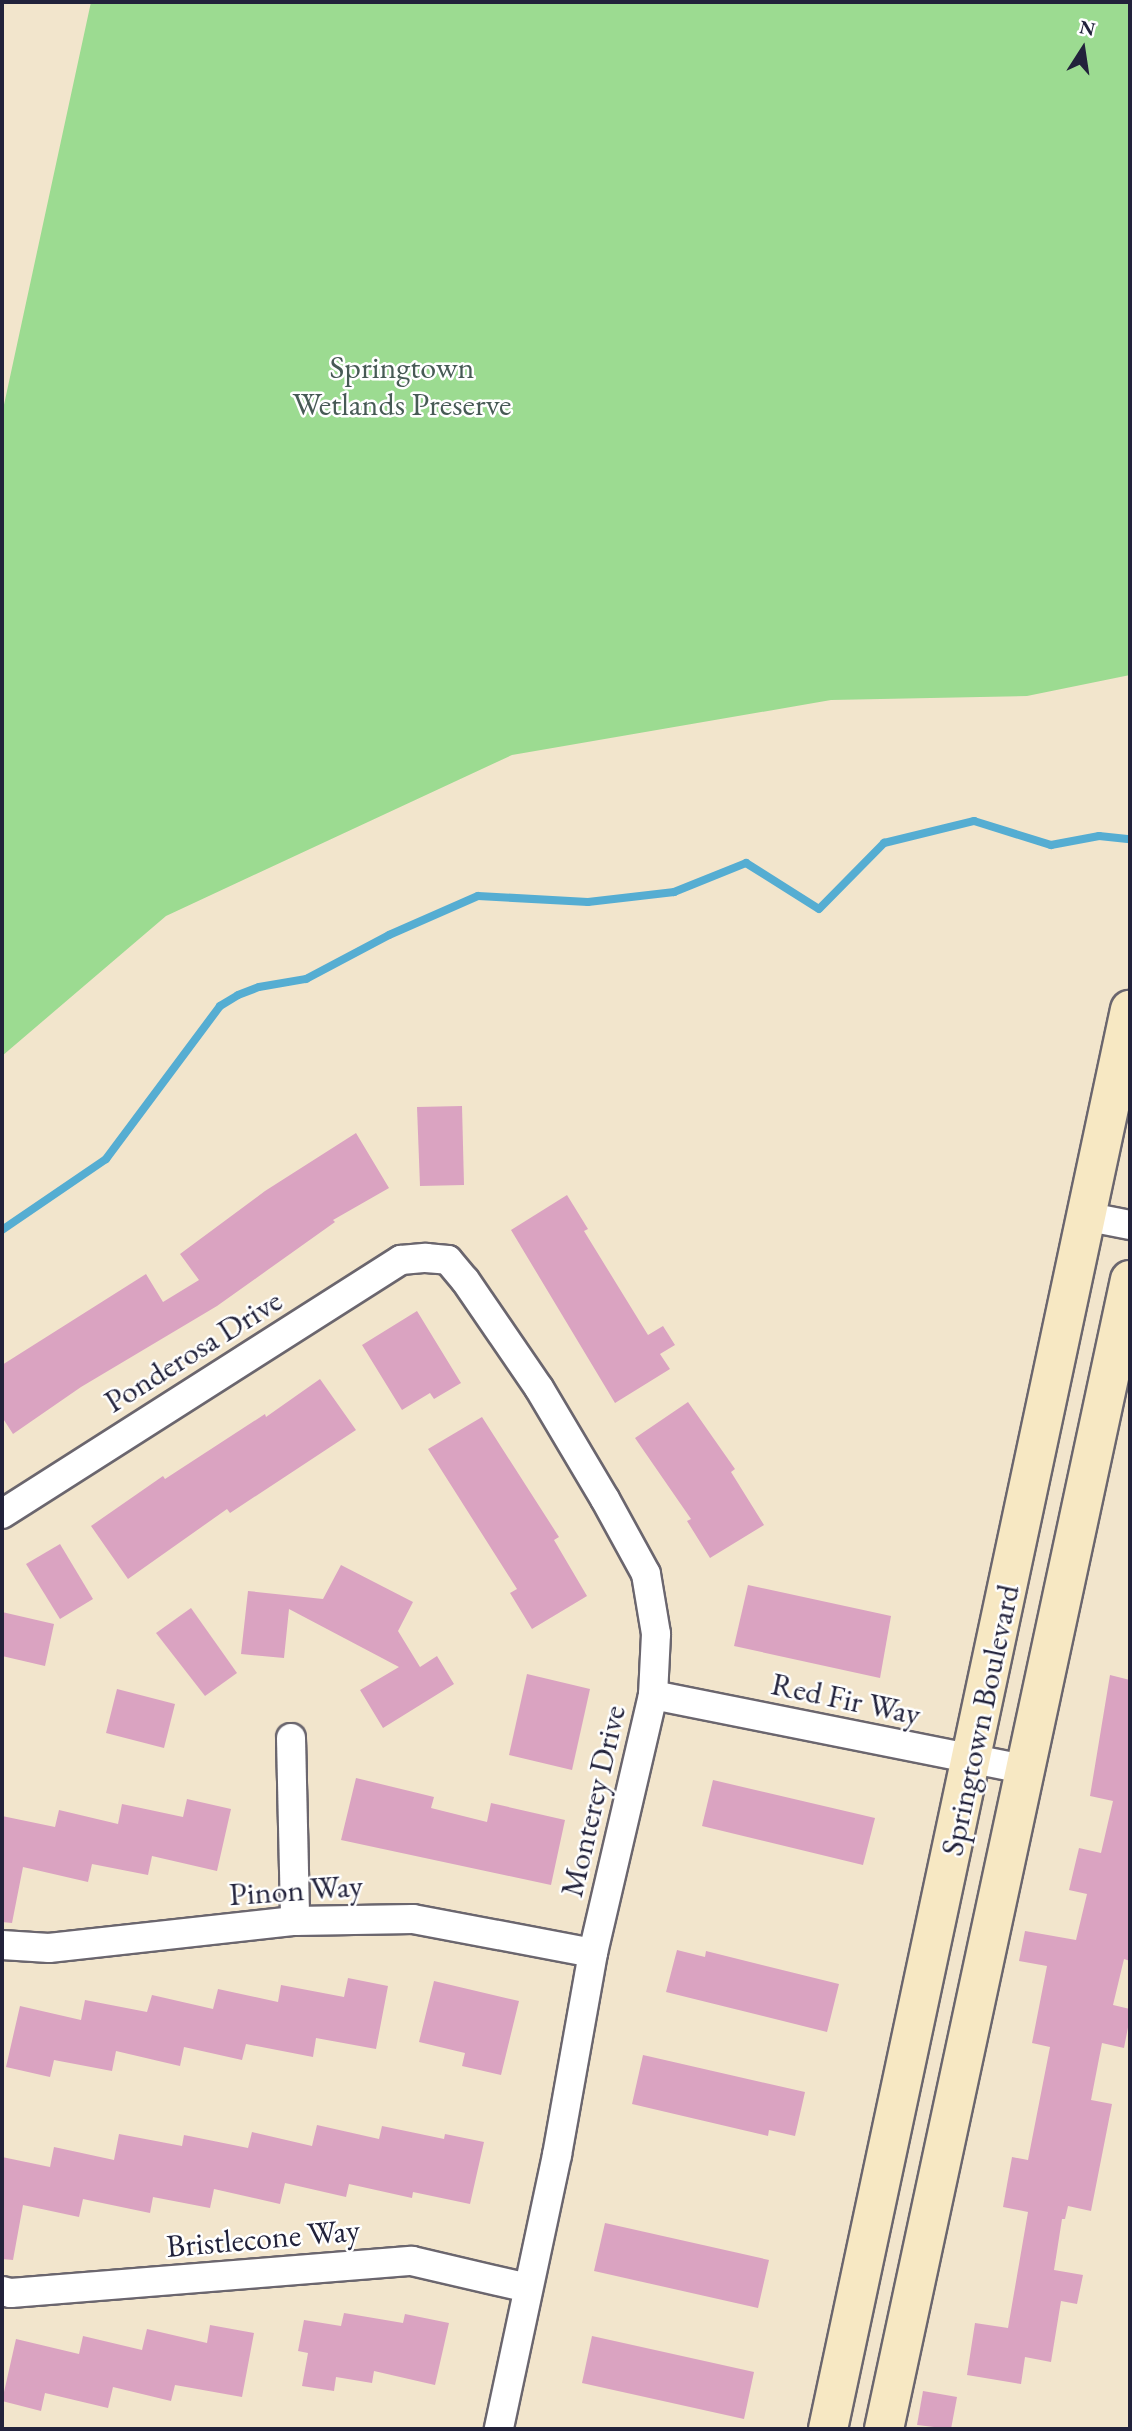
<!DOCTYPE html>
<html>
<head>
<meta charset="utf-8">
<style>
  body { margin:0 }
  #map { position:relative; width:1132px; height:2431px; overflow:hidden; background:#f2e5cc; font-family:"EB Garamond",serif }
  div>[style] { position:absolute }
  .green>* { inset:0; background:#9cdb91 }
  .stream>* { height:8px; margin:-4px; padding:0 4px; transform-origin:4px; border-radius:4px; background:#55add2 }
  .building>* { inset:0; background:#daa3c1 }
  .roads { filter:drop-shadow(2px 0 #6b666e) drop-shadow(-2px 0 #6b666e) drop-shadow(0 2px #6b666e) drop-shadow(0 -2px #6b666e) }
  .street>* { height:28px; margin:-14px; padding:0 14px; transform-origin:14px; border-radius:14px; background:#fff }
  .secondary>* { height:38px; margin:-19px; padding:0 19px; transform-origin:19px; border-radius:19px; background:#f7e8c3 }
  span { translate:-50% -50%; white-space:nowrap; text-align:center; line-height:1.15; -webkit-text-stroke:5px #fff; paint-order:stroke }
  .park-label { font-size:32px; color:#475a55 }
  .street-label { font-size:32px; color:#22223b }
  .frame { position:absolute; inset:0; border:4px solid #22223b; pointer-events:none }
  .north { position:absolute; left:1048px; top:14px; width:70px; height:70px; -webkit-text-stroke:5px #fff; paint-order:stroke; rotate:12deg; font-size:19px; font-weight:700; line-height:28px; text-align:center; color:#22223b }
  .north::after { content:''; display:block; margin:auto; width:24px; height:32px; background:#22223b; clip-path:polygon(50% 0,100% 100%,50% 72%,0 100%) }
</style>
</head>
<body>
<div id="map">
  <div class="green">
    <div style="clip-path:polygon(91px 2px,1130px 2px,1130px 675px,1027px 696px,831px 700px,512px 755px,166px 916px,2px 1056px,2px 414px)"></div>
  </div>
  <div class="stream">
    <div style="left:2px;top:1230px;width:126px;rotate:-34.3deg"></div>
    <div style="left:106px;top:1159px;width:191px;rotate:-53.3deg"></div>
    <div style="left:220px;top:1006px;width:21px;rotate:-31deg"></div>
    <div style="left:238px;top:995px;width:22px;rotate:-21deg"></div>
    <div style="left:259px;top:987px;width:48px;rotate:-9.7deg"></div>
    <div style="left:306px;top:979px;width:94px;rotate:-27.9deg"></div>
    <div style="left:389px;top:935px;width:97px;rotate:-23.7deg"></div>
    <div style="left:478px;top:896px;width:110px;rotate:3.1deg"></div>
    <div style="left:588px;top:902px;width:87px;rotate:-6.6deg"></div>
    <div style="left:674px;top:892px;width:78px;rotate:-21.9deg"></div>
    <div style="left:746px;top:863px;width:86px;rotate:32.2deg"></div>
    <div style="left:819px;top:909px;width:93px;rotate:-45.4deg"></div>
    <div style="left:884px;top:843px;width:93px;rotate:-13.7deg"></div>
    <div style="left:974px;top:821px;width:81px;rotate:17.3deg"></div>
    <div style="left:1051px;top:845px;width:49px;rotate:-10.6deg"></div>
    <div style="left:1099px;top:836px;width:31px;rotate:6deg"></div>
  </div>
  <div class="building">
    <div style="clip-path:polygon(462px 1106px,464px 1185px,420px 1186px,417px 1107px)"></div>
    <div style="clip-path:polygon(356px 1133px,389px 1188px,333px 1220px,335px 1222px,217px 1306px,81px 1387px,13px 1434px,2px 1417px,2px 1365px,146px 1274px,163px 1302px,199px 1280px,180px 1254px,265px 1191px)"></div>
    <div style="clip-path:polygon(567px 1195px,588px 1229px,584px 1231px,648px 1335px,663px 1326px,675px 1345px,660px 1354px,670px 1369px,615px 1403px,511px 1230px)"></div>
    <div style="clip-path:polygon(417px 1311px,461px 1383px,434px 1399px,430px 1393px,402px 1410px,362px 1345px)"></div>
    <div style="clip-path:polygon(320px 1379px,356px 1430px,230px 1513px,227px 1509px,128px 1579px,91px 1526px,163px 1476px,165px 1479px,265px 1414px,266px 1417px)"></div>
    <div style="clip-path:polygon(688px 1402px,735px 1469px,731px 1472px,764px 1525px,710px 1558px,687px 1521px,691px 1519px,635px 1438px)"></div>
    <div style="clip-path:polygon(482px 1417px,559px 1537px,554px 1540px,587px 1596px,532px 1629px,510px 1593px,517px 1589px,428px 1449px)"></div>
    <div style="clip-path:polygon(60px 1544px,93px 1599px,60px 1619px,26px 1564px)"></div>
    <div style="clip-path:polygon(341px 1565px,413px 1602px,398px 1631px,420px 1667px,437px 1656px,454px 1684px,383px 1728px,360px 1690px,399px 1667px,289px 1609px,284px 1658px,241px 1654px,248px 1591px,323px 1599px)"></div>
    <div style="clip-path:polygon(748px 1585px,891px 1616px,880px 1678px,734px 1646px)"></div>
    <div style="clip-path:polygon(191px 1608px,237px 1673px,205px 1696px,156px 1633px)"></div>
    <div style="clip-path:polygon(2px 1612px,54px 1624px,45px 1666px,2px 1656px)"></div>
    <div style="clip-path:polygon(527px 1674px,590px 1689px,572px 1770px,509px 1755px)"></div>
    <div style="clip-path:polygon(1110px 1675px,1130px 1680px,1130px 1961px,1124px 1959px,1113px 2005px,1130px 2009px,1130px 2017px,1124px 2048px,1102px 2043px,1091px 2100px,1112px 2104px,1091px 2211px,1068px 2206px,1065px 2219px,1062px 2219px,1054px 2270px,1083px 2275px,1077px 2304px,1061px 2301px,1051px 2362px,1025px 2357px,1021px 2384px,967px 2375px,975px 2323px,1008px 2328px,1028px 2212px,1003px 2207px,1012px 2157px,1028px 2160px,1050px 2047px,1032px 2043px,1047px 1966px,1019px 1961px,1025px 1931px,1076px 1940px,1087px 1894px,1069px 1890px,1079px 1848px,1101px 1853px,1113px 1801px,1090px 1796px)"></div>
    <div style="clip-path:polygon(117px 1689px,175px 1704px,164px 1748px,106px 1733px)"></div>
    <div style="clip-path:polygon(356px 1778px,434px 1797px,431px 1808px,487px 1822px,491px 1803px,565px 1820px,551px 1885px,341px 1840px)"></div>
    <div style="clip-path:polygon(713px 1780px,875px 1818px,863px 1865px,702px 1826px)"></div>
    <div style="clip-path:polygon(187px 1799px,231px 1809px,217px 1871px,152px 1856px,148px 1875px,92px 1864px,88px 1882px,23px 1867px,12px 1923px,2px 1922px,2px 1816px,55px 1827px,59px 1810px,118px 1824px,122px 1804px,183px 1817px)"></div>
    <div style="clip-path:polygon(677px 1950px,705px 1957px,706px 1951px,839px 1984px,827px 2032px,666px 1992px)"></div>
    <div style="clip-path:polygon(348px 1978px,388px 1986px,376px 2049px,316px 2038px,313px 2057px,246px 2044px,242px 2060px,184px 2047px,180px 2066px,116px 2051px,112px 2071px,54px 2060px,50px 2077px,6px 2067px,20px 2006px,81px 2020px,85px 2000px,147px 2012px,152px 1995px,213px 2009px,218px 1989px,278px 2002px,281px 1985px,344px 1997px)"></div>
    <div style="clip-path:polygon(434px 1981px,519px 2001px,501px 2075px,462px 2066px,465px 2053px,419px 2042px)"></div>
    <div style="clip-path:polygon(643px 2055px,805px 2092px,795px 2136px,769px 2130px,768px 2136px,632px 2104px)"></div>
    <div style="clip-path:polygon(317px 2125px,379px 2139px,382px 2126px,444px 2139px,445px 2134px,484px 2142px,470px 2204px,413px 2192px,412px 2198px,349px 2184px,346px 2197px,285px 2183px,280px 2204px,214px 2189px,210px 2208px,153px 2197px,150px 2213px,83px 2199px,79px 2217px,23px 2205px,13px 2260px,2px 2259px,2px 2157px,50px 2167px,54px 2147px,114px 2160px,119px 2134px,182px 2146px,184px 2135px,248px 2148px,252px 2132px,312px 2146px)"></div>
    <div style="clip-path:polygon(605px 2223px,769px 2260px,758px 2308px,594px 2271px)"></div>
    <div style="clip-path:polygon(344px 2313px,403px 2323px,405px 2314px,449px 2323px,435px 2385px,374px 2371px,372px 2383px,336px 2377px,334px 2391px,302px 2386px,308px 2353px,298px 2351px,304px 2320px,341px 2326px)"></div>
    <div style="clip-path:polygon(210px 2325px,254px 2333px,242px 2397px,175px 2385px,171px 2401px,113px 2387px,108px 2408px,45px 2393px,41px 2411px,2px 2401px,16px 2339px,79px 2354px,83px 2336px,142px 2350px,147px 2329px,207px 2343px)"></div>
    <div style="clip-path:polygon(592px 2336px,754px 2372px,744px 2419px,582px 2383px)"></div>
    <div style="clip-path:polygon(923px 2391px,957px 2397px,951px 2429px,917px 2425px)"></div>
  </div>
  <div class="roads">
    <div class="street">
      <div style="left:1089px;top:1217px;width:42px;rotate:11deg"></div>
      <div style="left:2px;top:1514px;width:473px;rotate:-32.5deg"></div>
      <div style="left:401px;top:1260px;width:25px;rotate:-5deg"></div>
      <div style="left:426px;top:1258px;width:22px;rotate:5deg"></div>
      <div style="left:448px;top:1260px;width:26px;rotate:50deg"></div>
      <div style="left:465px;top:1280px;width:131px;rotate:55.6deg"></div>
      <div style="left:539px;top:1388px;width:129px;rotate:59.3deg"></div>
      <div style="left:605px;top:1499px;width:85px;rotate:61.3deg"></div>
      <div style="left:646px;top:1574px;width:61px;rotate:80.5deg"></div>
      <div style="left:656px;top:1634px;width:61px;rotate:92.8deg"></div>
      <div style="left:653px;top:1695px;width:265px;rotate:103.1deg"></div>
      <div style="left:593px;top:1953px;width:205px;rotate:100.1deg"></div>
      <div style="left:557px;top:2155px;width:280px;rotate:102deg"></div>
      <div style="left:653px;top:1695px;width:379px;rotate:11.3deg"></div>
      <div style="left:291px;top:1738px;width:183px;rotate:88.7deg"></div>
      <div style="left:2px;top:1945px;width:47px;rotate:3.7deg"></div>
      <div style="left:49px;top:1948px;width:247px;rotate:-6.3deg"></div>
      <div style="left:295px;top:1921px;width:118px;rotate:-1deg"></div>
      <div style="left:413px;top:1919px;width:183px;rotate:10.7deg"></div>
      <div style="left:2px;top:2291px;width:9px;rotate:13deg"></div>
      <div style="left:11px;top:2293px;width:402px;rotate:-4.6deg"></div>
      <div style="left:412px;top:2261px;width:119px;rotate:13.1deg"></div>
    </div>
    <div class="secondary">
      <div style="left:828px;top:2429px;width:1451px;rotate:-77.99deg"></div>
      <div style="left:884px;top:2429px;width:1175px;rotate:-77.92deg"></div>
    </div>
  </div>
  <div class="park-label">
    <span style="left:402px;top:386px">Springtown<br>Wetlands Preserve</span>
  </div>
  <div class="street-label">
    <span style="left:193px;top:1351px;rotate:-32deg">Ponderosa Drive</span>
    <span style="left:846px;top:1699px;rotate:12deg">Red Fir Way</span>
    <span style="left:980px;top:1720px;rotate:-78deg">Springtown Boulevard</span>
    <span style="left:593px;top:1801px;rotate:-77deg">Monterey Drive</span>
    <span style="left:296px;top:1890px;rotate:-4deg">Pinon Way</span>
    <span style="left:263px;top:2238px;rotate:-5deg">Bristlecone Way</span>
  </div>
  <div class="frame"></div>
  <div class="north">N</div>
</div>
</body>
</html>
